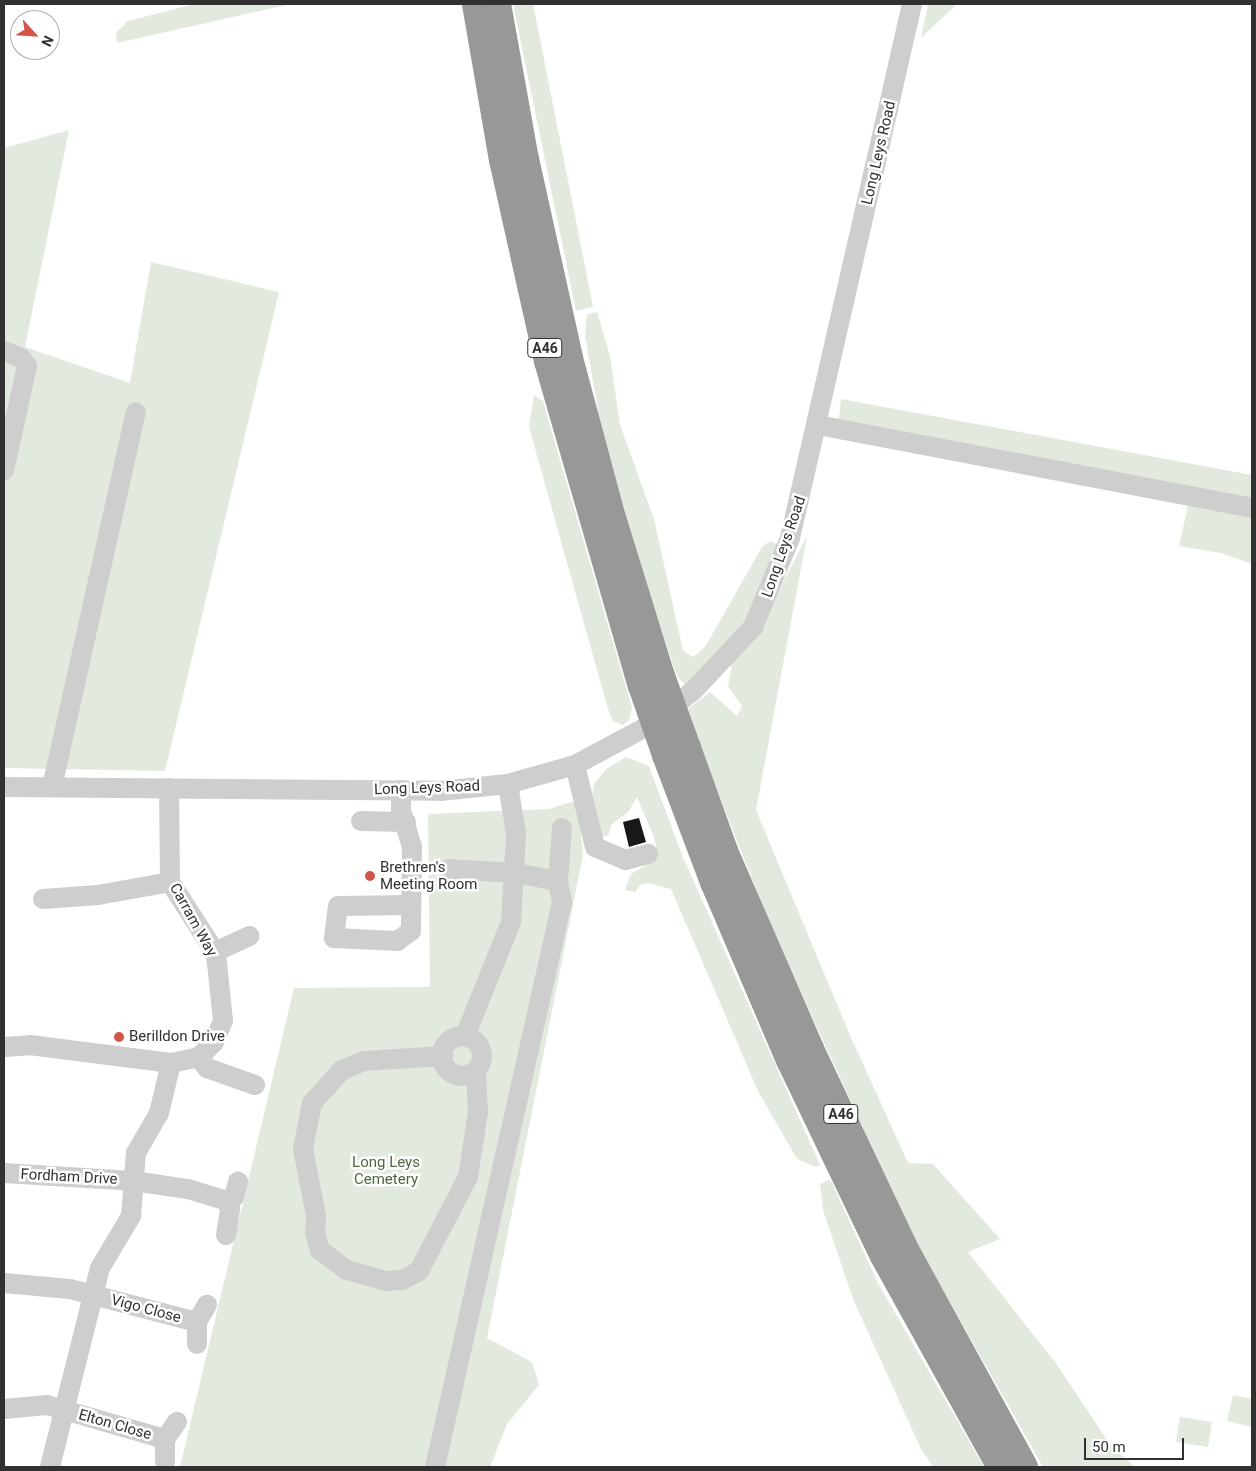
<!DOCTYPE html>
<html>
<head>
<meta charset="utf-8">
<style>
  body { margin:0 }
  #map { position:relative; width:1256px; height:1471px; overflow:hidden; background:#fff; font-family:Roboto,sans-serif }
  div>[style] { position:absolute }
  .green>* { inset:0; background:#e2e9de }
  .building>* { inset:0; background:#181818 }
  .minor>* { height:20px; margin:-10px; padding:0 10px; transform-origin:10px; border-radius:10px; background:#cecece }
  .minor>.ring { margin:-10px; padding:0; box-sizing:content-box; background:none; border:20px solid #cecece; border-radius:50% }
  .highway>* { height:28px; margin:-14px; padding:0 14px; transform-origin:14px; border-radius:14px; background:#989898 }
  .highway-bridge>* { height:28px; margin:-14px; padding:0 14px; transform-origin:14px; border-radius:14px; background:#989898 }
  .dots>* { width:14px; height:14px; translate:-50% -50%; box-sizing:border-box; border:2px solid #fff; border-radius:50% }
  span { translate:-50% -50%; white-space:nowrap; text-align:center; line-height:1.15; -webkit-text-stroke:5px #fff; paint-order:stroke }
  .shield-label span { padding:1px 4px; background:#fff; border:1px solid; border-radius:4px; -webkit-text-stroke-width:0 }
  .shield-label { font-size:14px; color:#313131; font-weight:700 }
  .street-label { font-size:15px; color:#313131 }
  .poi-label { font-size:15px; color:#313131 }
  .left { translate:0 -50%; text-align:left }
  .park-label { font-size:15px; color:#4e6843 }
  .frame { position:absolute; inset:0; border:5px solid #313131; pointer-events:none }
  .north { position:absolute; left:10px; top:10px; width:50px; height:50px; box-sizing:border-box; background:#fff; border:1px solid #adadad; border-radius:50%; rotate:116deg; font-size:14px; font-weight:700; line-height:20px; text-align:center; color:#313131 }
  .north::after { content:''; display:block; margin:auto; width:18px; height:22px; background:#d25548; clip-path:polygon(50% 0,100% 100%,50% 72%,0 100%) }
  .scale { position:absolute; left:1084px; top:1438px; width:100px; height:22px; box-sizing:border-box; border:2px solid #313131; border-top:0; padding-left:6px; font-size:15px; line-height:18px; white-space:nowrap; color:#313131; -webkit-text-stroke:4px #fff; paint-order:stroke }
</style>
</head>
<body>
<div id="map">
  <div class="green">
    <div style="clip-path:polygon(194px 4px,291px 4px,117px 43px,116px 33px,128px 21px)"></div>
    <div style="clip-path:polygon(513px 4px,533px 4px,539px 34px,593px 307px,576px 311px)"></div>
    <div style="clip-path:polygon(928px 4px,957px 4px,921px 38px)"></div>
    <div style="clip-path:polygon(69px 130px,25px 347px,130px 383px,151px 262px,279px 292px,165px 771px,4px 768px,4px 148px)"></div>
    <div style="clip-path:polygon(597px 312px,610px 356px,620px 425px,654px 519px,683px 651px,693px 657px,705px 647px,762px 547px,770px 541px,778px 544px,745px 623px,688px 688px,677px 676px,629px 534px,601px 427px,585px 336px,587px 314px)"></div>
    <div style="clip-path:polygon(534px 395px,543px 401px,632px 708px,629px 720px,623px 725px,613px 721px,608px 709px,529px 427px)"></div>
    <div style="clip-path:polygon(841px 399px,1252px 475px,1252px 503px,1236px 495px,839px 419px)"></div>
    <div style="clip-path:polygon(1189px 501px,1235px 510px,1252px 519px,1252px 564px,1221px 553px,1179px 546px)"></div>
    <div style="clip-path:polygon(807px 536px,756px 810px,849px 1033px,908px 1163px,933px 1164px,1000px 1239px,968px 1252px,1055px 1362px,1111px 1446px,1135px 1467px,1043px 1467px,916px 1242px,777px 941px,712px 778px,688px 709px,710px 692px,737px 716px,742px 706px,728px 687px,732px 663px,762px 623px)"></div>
    <div style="clip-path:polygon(626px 757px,649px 766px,682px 855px,820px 1165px,816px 1167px,797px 1159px,758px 1091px,671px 889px,648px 883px,640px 885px,635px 892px,625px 890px,631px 874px,653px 861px,657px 852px,654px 837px,637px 797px,628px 812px,611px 825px,609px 835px,600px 837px,592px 798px,594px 784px,606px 769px)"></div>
    <div style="clip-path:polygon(578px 800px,583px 855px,487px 1338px,532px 1362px,539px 1385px,507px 1424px,490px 1467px,180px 1467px,294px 988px,430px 987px,428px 814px,549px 809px)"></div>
    <div style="clip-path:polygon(830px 1179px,879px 1285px,984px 1467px,933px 1467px,921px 1449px,853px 1299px,823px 1210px,820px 1184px)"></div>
    <div style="clip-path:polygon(1233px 1395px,1252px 1399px,1252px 1427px,1227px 1421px)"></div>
    <div style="clip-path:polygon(1180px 1417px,1212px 1422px,1208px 1447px,1176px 1442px)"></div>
  </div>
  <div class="building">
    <div style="clip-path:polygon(639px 818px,646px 842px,629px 847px,623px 822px)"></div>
  </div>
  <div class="minor">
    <div style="left:4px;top:351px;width:18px;rotate:22deg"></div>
    <div style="left:21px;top:358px;width:10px;rotate:53deg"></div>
    <div style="left:27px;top:366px;width:107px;rotate:102.4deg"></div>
    <div style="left:818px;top:425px;width:442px;rotate:10.8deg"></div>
    <div style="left:575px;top:765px;width:84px;rotate:76.3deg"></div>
    <div style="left:595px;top:847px;width:33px;rotate:23deg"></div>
    <div style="left:625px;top:860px;width:24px;rotate:-15deg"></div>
    <div style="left:4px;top:787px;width:436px;rotate:0.5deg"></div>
    <div style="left:440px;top:791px;width:68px;rotate:-5.9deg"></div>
    <div style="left:508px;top:784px;width:70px;rotate:-15.8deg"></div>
    <div style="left:575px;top:765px;width:81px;rotate:-28.2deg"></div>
    <div style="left:646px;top:727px;width:59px;rotate:-37.5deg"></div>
    <div style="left:693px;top:691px;width:88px;rotate:-46.8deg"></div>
    <div style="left:753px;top:627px;width:96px;rotate:-67.4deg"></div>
    <div style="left:790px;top:538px;width:548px;rotate:-77.13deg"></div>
    <div style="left:52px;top:787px;width:384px;rotate:-77.4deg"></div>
    <div style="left:401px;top:790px;width:21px;rotate:90deg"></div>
    <div style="left:401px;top:811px;width:37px;rotate:73deg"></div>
    <div style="left:412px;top:846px;width:85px;rotate:90.7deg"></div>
    <div style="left:411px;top:931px;width:17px;rotate:144deg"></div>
    <div style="left:397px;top:941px;width:63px;rotate:-177.3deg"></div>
    <div style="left:334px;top:938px;width:32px;rotate:-83deg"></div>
    <div style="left:338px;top:906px;width:72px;rotate:-0.8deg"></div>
    <div style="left:361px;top:821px;width:45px;rotate:1.3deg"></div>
    <div style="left:448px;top:869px;width:68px;rotate:3.4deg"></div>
    <div style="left:516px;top:873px;width:43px;rotate:10.8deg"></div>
    <div style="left:558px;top:881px;width:53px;rotate:-85.7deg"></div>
    <div style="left:43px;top:899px;width:55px;rotate:-4.2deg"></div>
    <div style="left:98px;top:895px;width:73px;rotate:-10.2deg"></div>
    <div style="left:215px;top:952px;width:38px;rotate:-25deg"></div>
    <div style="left:465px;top:1036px;width:123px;rotate:-68deg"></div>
    <div style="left:511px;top:922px;width:88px;rotate:-86.7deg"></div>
    <div style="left:516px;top:834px;width:51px;rotate:-99.1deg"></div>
    <div class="ring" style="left:442px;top:1036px;width:20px;height:20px"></div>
    <div style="left:4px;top:1047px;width:26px;rotate:-4deg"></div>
    <div style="left:30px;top:1045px;width:142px;rotate:7.3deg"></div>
    <div style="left:171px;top:1063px;width:29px;rotate:-12deg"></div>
    <div style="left:199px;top:1057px;width:21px;rotate:-45deg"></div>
    <div style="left:214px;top:1042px;width:23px;rotate:-67deg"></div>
    <div style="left:223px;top:1021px;width:58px;rotate:-95.9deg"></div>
    <div style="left:217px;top:963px;width:11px;rotate:-100deg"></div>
    <div style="left:215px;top:952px;width:83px;rotate:-122.7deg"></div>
    <div style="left:170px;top:882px;width:94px;rotate:-90.6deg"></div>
    <div style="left:443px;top:1056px;width:79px;rotate:176.4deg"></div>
    <div style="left:364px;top:1061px;width:24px;rotate:158deg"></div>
    <div style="left:342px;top:1070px;width:45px;rotate:132.3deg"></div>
    <div style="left:312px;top:1103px;width:47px;rotate:101.1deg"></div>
    <div style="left:303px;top:1149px;width:68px;rotate:79deg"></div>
    <div style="left:316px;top:1216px;width:17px;rotate:93deg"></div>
    <div style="left:315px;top:1233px;width:18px;rotate:74deg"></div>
    <div style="left:320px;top:1250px;width:34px;rotate:37deg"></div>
    <div style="left:347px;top:1270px;width:41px;rotate:15.8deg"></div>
    <div style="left:386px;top:1281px;width:16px;rotate:-4deg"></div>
    <div style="left:402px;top:1280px;width:19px;rotate:-28deg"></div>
    <div style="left:419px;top:1271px;width:106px;rotate:-62.5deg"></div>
    <div style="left:468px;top:1177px;width:66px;rotate:-81.3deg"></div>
    <div style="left:478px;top:1112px;width:42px;rotate:-92.7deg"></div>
    <div style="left:199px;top:1057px;width:14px;rotate:54deg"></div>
    <div style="left:207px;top:1068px;width:51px;rotate:19.5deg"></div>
    <div style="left:4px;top:1173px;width:129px;rotate:3.5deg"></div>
    <div style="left:133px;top:1181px;width:56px;rotate:8.3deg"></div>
    <div style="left:188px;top:1189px;width:41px;rotate:17.1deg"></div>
    <div style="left:227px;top:1201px;width:8px;rotate:-30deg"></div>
    <div style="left:234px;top:1197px;width:16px;rotate:-75deg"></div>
    <div style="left:226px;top:1235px;width:26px;rotate:-81deg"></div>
    <div style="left:230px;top:1209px;width:9px;rotate:-111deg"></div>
    <div style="left:4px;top:1283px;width:66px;rotate:5.2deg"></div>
    <div style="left:70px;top:1289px;width:131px;rotate:14.6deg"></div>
    <div style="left:197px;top:1322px;width:20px;rotate:-60deg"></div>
    <div style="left:197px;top:1344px;width:22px;rotate:-90deg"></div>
    <div style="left:4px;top:1409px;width:43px;rotate:-5.3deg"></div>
    <div style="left:47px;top:1405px;width:123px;rotate:16.1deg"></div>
    <div style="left:165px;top:1439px;width:23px;rotate:90deg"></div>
    <div style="left:165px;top:1439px;width:21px;rotate:-55deg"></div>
    <div style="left:50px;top:1467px;width:205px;rotate:-75.9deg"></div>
    <div style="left:100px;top:1268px;width:61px;rotate:-59.2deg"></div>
    <div style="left:131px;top:1216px;width:63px;rotate:-85.5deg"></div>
    <div style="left:136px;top:1153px;width:46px;rotate:-60.1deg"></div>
    <div style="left:159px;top:1113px;width:51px;rotate:-76.5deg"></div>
    <div style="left:435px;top:1467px;width:579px;rotate:-77.33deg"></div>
    <div style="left:562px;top:902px;width:21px;rotate:-101deg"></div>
  </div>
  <div class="highway">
    <div style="left:476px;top:4px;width:158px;rotate:80.2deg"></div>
    <div style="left:503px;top:160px;width:206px;rotate:77.4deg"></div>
    <div style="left:548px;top:361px;width:338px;rotate:73.9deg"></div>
    <div style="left:497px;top:4px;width:158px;rotate:79.8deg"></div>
    <div style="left:525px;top:159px;width:204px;rotate:77.5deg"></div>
    <div style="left:569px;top:358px;width:166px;rotate:75deg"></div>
    <div style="left:612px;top:518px;width:165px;rotate:72.8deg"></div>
    <div style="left:687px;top:748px;width:109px;rotate:70.2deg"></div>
    <div style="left:724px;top:851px;width:216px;rotate:66.5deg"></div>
    <div style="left:810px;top:1049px;width:218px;rotate:64.7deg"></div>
    <div style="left:903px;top:1246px;width:252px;rotate:61.3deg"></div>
    <div style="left:666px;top:755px;width:136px;rotate:69.3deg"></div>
    <div style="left:714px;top:882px;width:194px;rotate:66.9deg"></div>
    <div style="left:790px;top:1060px;width:217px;rotate:64.4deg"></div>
    <div style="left:884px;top:1256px;width:241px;rotate:61deg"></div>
  </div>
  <div class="highway-bridge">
    <div style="left:661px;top:676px;width:77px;rotate:70.1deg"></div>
    <div style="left:642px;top:686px;width:73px;rotate:70.8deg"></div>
  </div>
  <div class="dots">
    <div style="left:370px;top:876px;background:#d25548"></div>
    <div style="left:119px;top:1037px;background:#d25548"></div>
  </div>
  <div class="shield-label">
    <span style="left:545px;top:348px">A46</span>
    <span style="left:841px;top:1114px">A46</span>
  </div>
  <div class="street-label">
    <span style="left:879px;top:153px;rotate:-77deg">Long Leys Road</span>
    <span style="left:784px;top:547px;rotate:-71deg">Long Leys Road</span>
    <span style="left:427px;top:788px;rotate:-2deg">Long Leys Road</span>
    <span style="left:193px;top:920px;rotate:61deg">Carram Way</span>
    <span style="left:69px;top:1177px;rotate:3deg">Fordham Drive</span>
    <span style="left:146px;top:1309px;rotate:15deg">Vigo Close</span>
    <span style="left:115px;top:1425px;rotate:16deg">Elton Close</span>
  </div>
  <div class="poi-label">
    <span class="left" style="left:380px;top:876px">Brethren's<br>Meeting Room</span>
    <span class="left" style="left:129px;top:1037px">Berilldon Drive</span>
  </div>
  <div class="park-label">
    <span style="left:386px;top:1171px">Long Leys<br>Cemetery</span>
  </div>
  <div class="frame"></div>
  <div class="north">N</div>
  <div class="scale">50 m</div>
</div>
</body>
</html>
